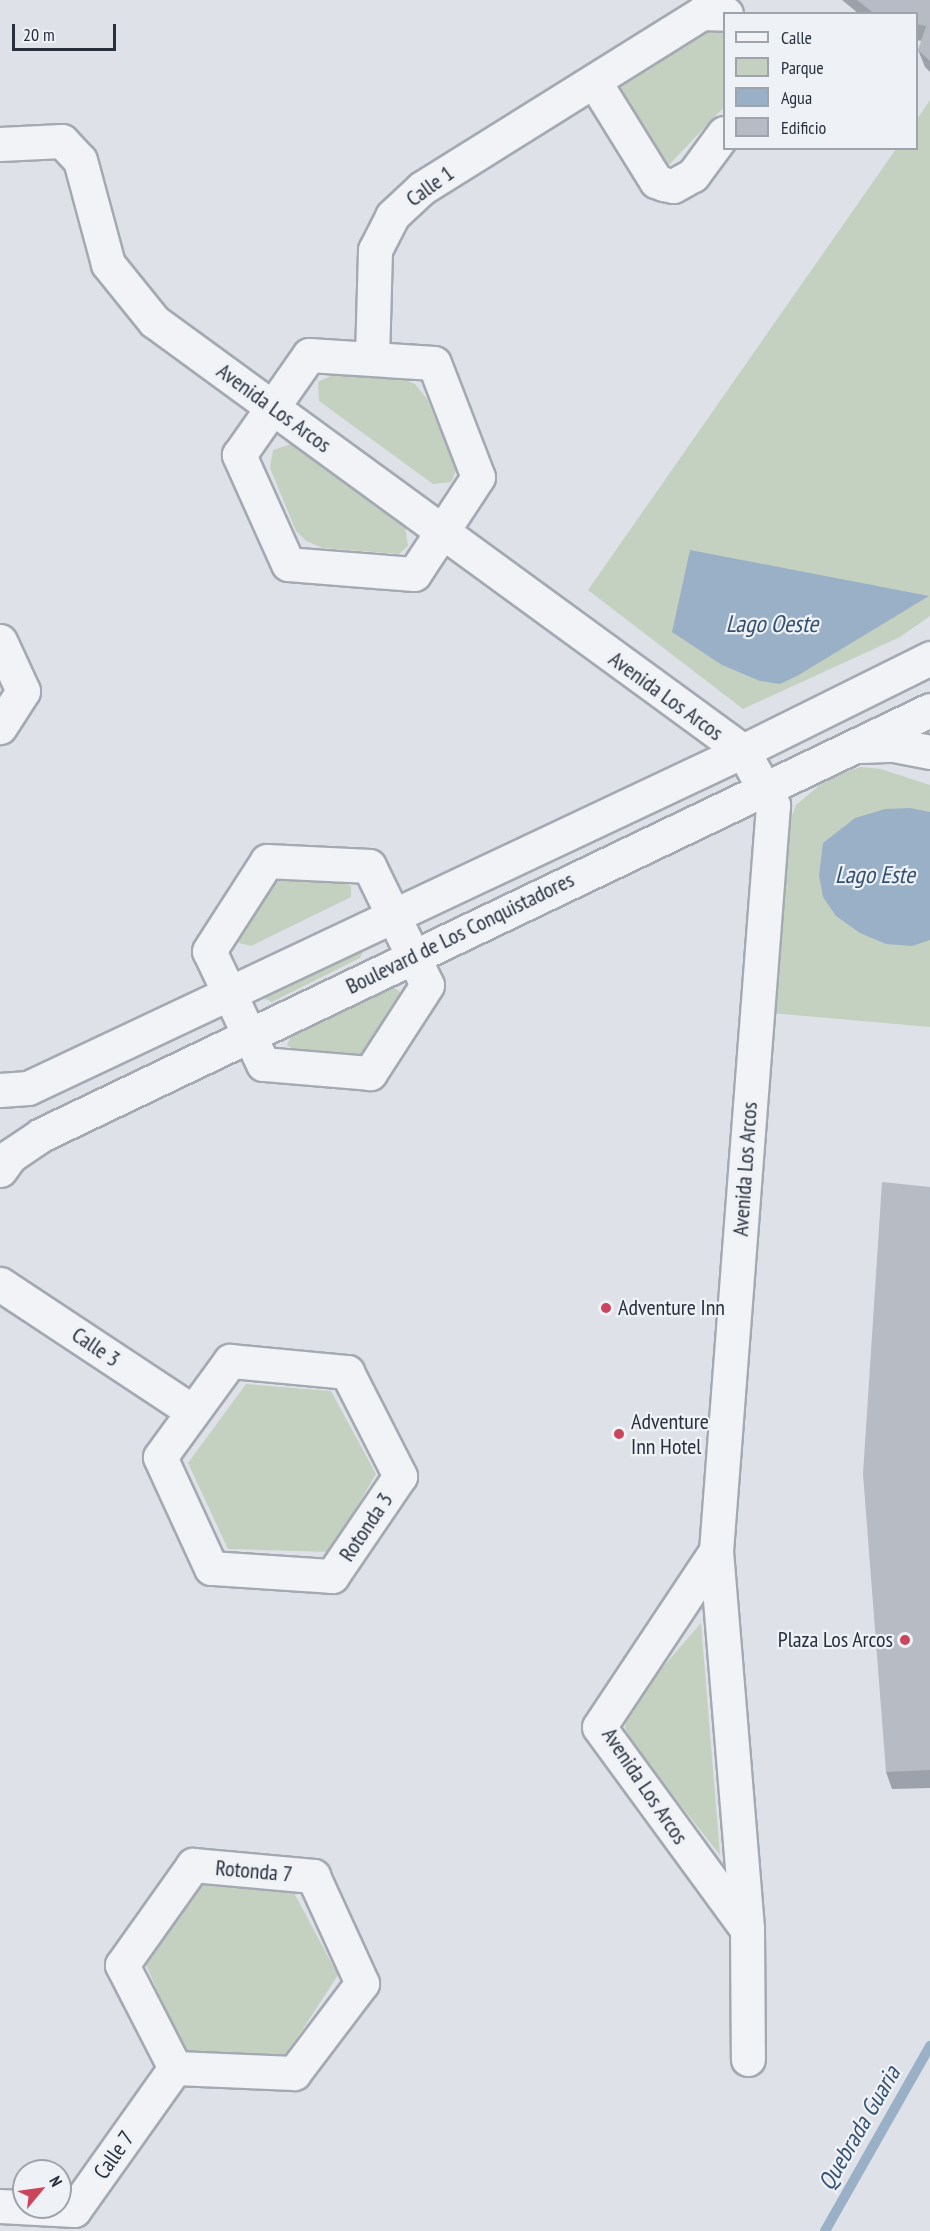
<!DOCTYPE html>
<html>
<head>
<meta charset="utf-8">
<style>
  body { margin:0 }
  #map { position:relative; width:930px; height:2231px; overflow:hidden; background:#dee2e8; font-family:"PT Sans Narrow",sans-serif }
  div>[style] { position:absolute }
  .green>* { inset:0; background:#c4d1c0 }
  .water>* { inset:0; background:#9ab0c7 }
  .stream>* { height:10px; margin:-5px; padding:0 5px; transform-origin:5px; border-radius:5px; background:#9ab0c7 }
  .roads { filter:drop-shadow(2px 0 #a4a9b2) drop-shadow(-2px 0 #a4a9b2) drop-shadow(0 2px #a4a9b2) drop-shadow(0 -2px #a4a9b2) }
  .minor>* { height:33px; margin:-16.5px; padding:0 16.5px; transform-origin:16.5px; border-radius:16.5px; background:#f1f3f6 }
  .wall>* { inset:0; background:#9da1a9 }
  .building>* { inset:0; background:#b6bbc4 }
  .dots>* { width:16px; height:16px; translate:-50% -50%; box-sizing:border-box; border:3px solid #eef1f5; border-radius:50% }
  span { translate:-50% -50%; white-space:nowrap; text-align:center; line-height:1.15; -webkit-text-stroke:4.5px #eef1f5; paint-order:stroke }
  .street-label { font-size:22px; color:#28303e }
  .poi-label { font-size:22px; color:#28303e }
  .left { translate:0 -50%; text-align:left }
  .right { translate:-100% -50%; text-align:right }
  .water-label { font-size:24px; color:#335071; font-style:italic }
  .legend { position:absolute; left:723px; top:12px; width:195px; height:138px; box-sizing:border-box; background:#eef1f5; border:2px solid #9fa4ac; margin:0; padding:8px 10px; list-style:none; font-size:18px; color:#28303e }
  .legend li { display:flex; align-items:center; gap:12px; height:30px }
  .legend b { width:30px; border:2px solid #9fa4ac }
  .north { position:absolute; left:12px; top:2159px; width:60px; height:60px; box-sizing:border-box; background:#eef1f5; border:2px solid #9fa4ac; border-radius:50%; rotate:61deg; font-size:16px; font-weight:700; line-height:24px; text-align:center; color:#28303e }
  .north::after { content:''; display:block; margin:auto; width:21px; height:27px; background:#ca465c; clip-path:polygon(50% 0,100% 100%,50% 72%,0 100%) }
  .scale { position:absolute; left:12px; top:24px; width:104px; height:27px; box-sizing:border-box; border:3px solid #28303e; border-top:0; padding-left:8px; font-size:18px; line-height:21px; white-space:nowrap; color:#28303e; -webkit-text-stroke:4px #eef1f5; paint-order:stroke }
</style>
</head>
<body>
<div id="map">
  <div class="green">
    <div style="clip-path:polygon(710px 26px,724px 27px,724px 107px,667px 167px,614px 82px)"></div>
    <div style="clip-path:polygon(930px 100px,930px 616px,900px 637px,743px 709px,588px 590px,896px 149px,916px 148px,917px 119px)"></div>
    <div style="clip-path:polygon(335px 374px,402px 379px,415px 384px,427px 399px,457px 469px,451px 482px,433px 484px,319px 401px,318px 382px)"></div>
    <div style="clip-path:polygon(291px 444px,405px 527px,408px 546px,399px 554px,323px 548px,306px 541px,296px 531px,270px 468px,273px 450px)"></div>
    <div style="clip-path:polygon(861px 767px,881px 769px,930px 785px,930px 1027px,771px 1013px,784px 836px,796px 805px,828px 778px)"></div>
    <div style="clip-path:polygon(294px 874px,344px 879px,351px 887px,351px 897px,251px 946px,239px 943px,240px 929px,265px 887px,276px 878px)"></div>
    <div style="clip-path:polygon(368px 941px,360px 958px,272px 1002px,257px 995px)"></div>
    <div style="clip-path:polygon(392px 986px,400px 992px,402px 1001px,376px 1044px,361px 1056px,298px 1053px,287px 1045px,292px 1035px)"></div>
    <div style="clip-path:polygon(246px 1384px,331px 1391px,376px 1474px,330px 1552px,228px 1549px,188px 1463px)"></div>
    <div style="clip-path:polygon(701px 1623px,720px 1855px,633px 1745px,625px 1728px,628px 1707px)"></div>
    <div style="clip-path:polygon(203px 1883px,293px 1891px,338px 1975px,284px 2058px,184px 2051px,146px 1965px)"></div>
  </div>
  <div class="water">
    <div style="clip-path:polygon(690px 550px,929px 596px,797px 676px,780px 684px,760px 681px,722px 665px,672px 632px)"></div>
    <div style="clip-path:polygon(910px 808px,930px 812px,930px 940px,912px 946px,886px 944px,860px 933px,836px 916px,823px 897px,819px 875px,823px 843px,855px 818px,885px 809px)"></div>
  </div>
  <div class="stream">
    <div style="left:825px;top:2231px;width:213px;rotate:-60.4deg"></div>
  </div>
  <div class="roads">
    <div class="minor">
      <div style="left:594px;top:81px;width:118px;rotate:58.2deg"></div>
      <div style="left:656px;top:181px;width:9px;rotate:21deg"></div>
      <div style="left:664px;top:184px;width:9px;rotate:13deg"></div>
      <div style="left:673px;top:186px;width:23px;rotate:-29deg"></div>
      <div style="left:693px;top:175px;width:52px;rotate:-53.6deg"></div>
      <div style="left:0;top:144px;width:62px;rotate:-2.8deg"></div>
      <div style="left:62px;top:141px;width:26px;rotate:47deg"></div>
      <div style="left:80px;top:160px;width:108px;rotate:74.9deg"></div>
      <div style="left:108px;top:264px;width:73px;rotate:51.1deg"></div>
      <div style="left:154px;top:321px;width:729px;rotate:36.13deg"></div>
      <div style="left:743px;top:751px;width:62px;rotate:60.9deg"></div>
      <div style="left:773px;top:805px;width:748px;rotate:94.37deg"></div>
      <div style="left:716px;top:1551px;width:379px;rotate:85.3deg"></div>
      <div style="left:747px;top:1929px;width:130px;rotate:89.6deg"></div>
      <div style="left:309px;top:355px;width:125px;rotate:3.7deg"></div>
      <div style="left:434px;top:363px;width:122px;rotate:68.9deg"></div>
      <div style="left:478px;top:477px;width:116px;rotate:123.4deg"></div>
      <div style="left:414px;top:574px;width:126px;rotate:-175.5deg"></div>
      <div style="left:288px;top:564px;width:120px;rotate:-114.2deg"></div>
      <div style="left:239px;top:455px;width:122px;rotate:-55deg"></div>
      <div style="left:372px;top:358px;width:108px;rotate:-88.4deg"></div>
      <div style="left:375px;top:250px;width:38px;rotate:-63deg"></div>
      <div style="left:392px;top:216px;width:41px;rotate:-43deg"></div>
      <div style="left:422px;top:188px;width:330px;rotate:-32deg"></div>
      <div style="left:702px;top:13px;width:24px;rotate:2deg"></div>
      <div style="left:0;top:641px;width:55px;rotate:65.3deg"></div>
      <div style="left:23px;top:691px;width:43px;rotate:122.6deg"></div>
      <div style="left:860px;top:746px;width:34px;rotate:-2deg"></div>
      <div style="left:894px;top:745px;width:37px;rotate:11deg"></div>
      <div style="left:267px;top:861px;width:102px;rotate:2.8deg"></div>
      <div style="left:369px;top:866px;width:132px;rotate:64deg"></div>
      <div style="left:427px;top:985px;width:105px;rotate:122.9deg"></div>
      <div style="left:370px;top:1073px;width:107px;rotate:-175.2deg"></div>
      <div style="left:263px;top:1064px;width:125px;rotate:-115.5deg"></div>
      <div style="left:209px;top:951px;width:107px;rotate:-57.2deg"></div>
      <div style="left:0;top:1090px;width:28px;rotate:-4deg"></div>
      <div style="left:28px;top:1088px;width:790px;rotate:-25.24deg"></div>
      <div style="left:743px;top:751px;width:209px;rotate:-26.4deg"></div>
      <div style="left:0;top:1170px;width:17px;rotate:-54deg"></div>
      <div style="left:10px;top:1156px;width:37px;rotate:-34deg"></div>
      <div style="left:41px;top:1135px;width:985px;rotate:-25.55deg"></div>
      <div style="left:0;top:1284px;width:230px;rotate:33.5deg"></div>
      <div style="left:230px;top:1361px;width:118px;rotate:5.4deg"></div>
      <div style="left:347px;top:1372px;width:117px;rotate:63deg"></div>
      <div style="left:400px;top:1476px;width:121px;rotate:124.2deg"></div>
      <div style="left:332px;top:1576px;width:121px;rotate:-176.2deg"></div>
      <div style="left:211px;top:1568px;width:122px;rotate:-114.7deg"></div>
      <div style="left:160px;top:1457px;width:119px;rotate:-53.9deg"></div>
      <div style="left:716px;top:1551px;width:211px;rotate:123.6deg"></div>
      <div style="left:599px;top:1727px;width:250px;rotate:53.8deg"></div>
      <div style="left:193px;top:1865px;width:121px;rotate:5.2deg"></div>
      <div style="left:313px;top:1876px;width:118px;rotate:65.4deg"></div>
      <div style="left:362px;top:1983px;width:113px;rotate:127.1deg"></div>
      <div style="left:294px;top:2073px;width:119px;rotate:-177.6deg"></div>
      <div style="left:175px;top:2068px;width:116px;rotate:-117.2deg"></div>
      <div style="left:122px;top:1965px;width:123px;rotate:-54.6deg"></div>
      <div style="left:0;top:2206px;width:74px;rotate:3.1deg"></div>
      <div style="left:74px;top:2210px;width:174px;rotate:-54.6deg"></div>
    </div>
  </div>
  <div class="wall">
    <div style="clip-path:polygon(842px 0,930px 0,930px 72px,925px 67px,918px 50px,922px 41px,916px 40px,916px 14px,859px 14px)"></div>
    <div style="clip-path:polygon(930px 1187px,930px 1788px,892px 1789px,886px 1772px)"></div>
  </div>
  <div class="building">
    <div style="clip-path:polygon(857px 0,930px 0,930px 61px,918px 50px,926px 26px,916px 24px,916px 14px,875px 14px)"></div>
    <div style="clip-path:polygon(882px 1182px,930px 1187px,930px 1770px,886px 1772px,863px 1474px)"></div>
  </div>
  <div class="dots">
    <div style="left:606px;top:1308px;background:#ca465c"></div>
    <div style="left:619px;top:1434px;background:#ca465c"></div>
    <div style="left:905px;top:1640px;background:#ca465c"></div>
  </div>
  <div class="street-label">
    <span style="left:430px;top:186px;rotate:-36deg">Calle 1</span>
    <span style="left:274px;top:408px;rotate:36deg">Avenida Los Arcos</span>
    <span style="left:666px;top:696px;rotate:36deg">Avenida Los Arcos</span>
    <span style="left:460px;top:933px;rotate:-26deg">Boulevard de Los Conquistadores</span>
    <span style="left:745px;top:1169px;rotate:-86deg">Avenida Los Arcos</span>
    <span style="left:96px;top:1347px;rotate:34deg">Calle 3</span>
    <span style="left:366px;top:1527px;rotate:-56deg">Rotonda 3</span>
    <span style="left:645px;top:1786px;rotate:56deg">Avenida Los Arcos</span>
    <span style="left:254px;top:1871px;rotate:5deg">Rotonda 7</span>
    <span style="left:114px;top:2155px;rotate:-55deg">Calle 7</span>
  </div>
  <div class="poi-label">
    <span class="left" style="left:618px;top:1308px">Adventure Inn</span>
    <span class="left" style="left:631px;top:1434px">Adventure<br>Inn Hotel</span>
    <span class="right" style="left:893px;top:1640px">Plaza Los Arcos</span>
  </div>
  <div class="water-label">
    <span style="left:772px;top:624px">Lago Oeste</span>
    <span style="left:875px;top:875px">Lago Este</span>
    <span style="left:859px;top:2128px;rotate:-60deg">Quebrada Guaria</span>
  </div>
  <ul class="legend">
  <li><b style="height:8px;background:#f1f3f6"></b>Calle</li>
  <li><b style="height:16px;background:#c4d1c0"></b>Parque</li>
  <li><b style="height:16px;background:#9ab0c7"></b>Agua</li>
  <li><b style="height:16px;background:#b6bbc4"></b>Edificio</li>
  </ul>
  <div class="north">N</div>
  <div class="scale">20 m</div>
</div>
</body>
</html>
